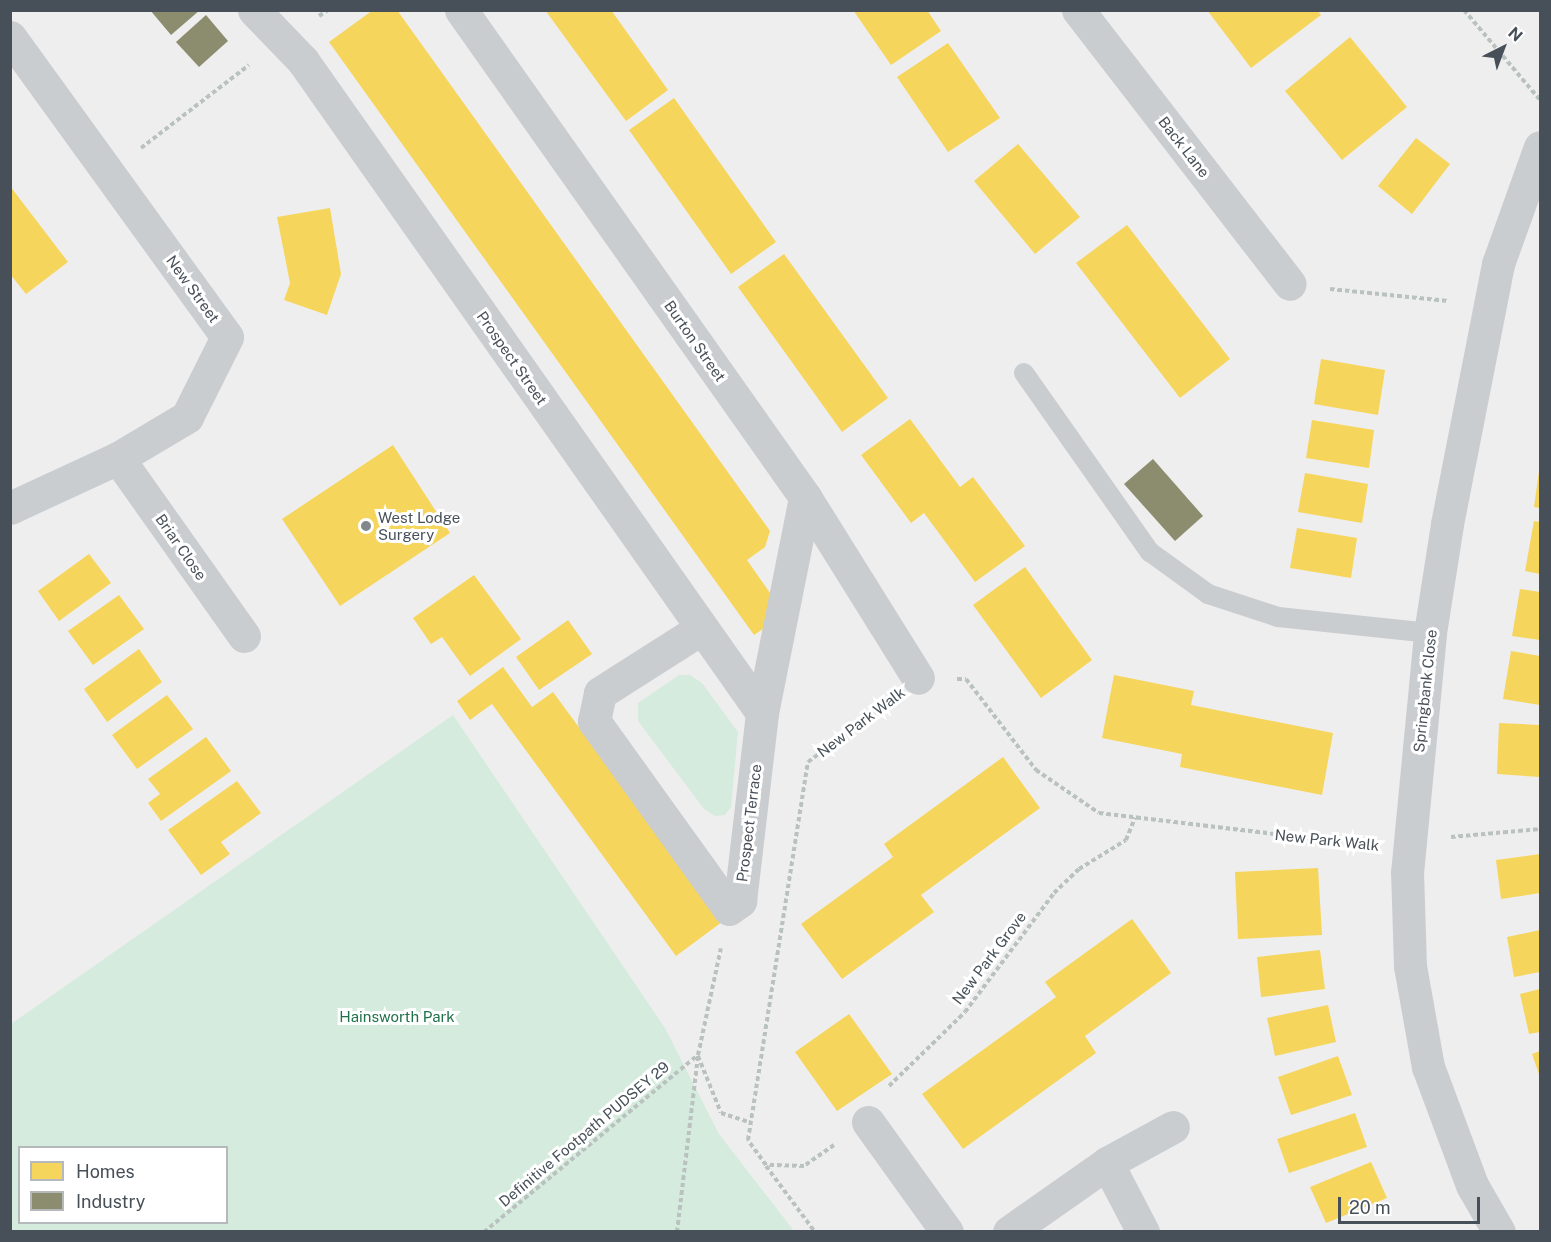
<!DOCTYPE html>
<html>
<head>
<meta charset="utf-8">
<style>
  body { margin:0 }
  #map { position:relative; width:1551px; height:1242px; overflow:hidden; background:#efeeee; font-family:"Public Sans",sans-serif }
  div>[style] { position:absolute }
  .green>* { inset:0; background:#d5ebde }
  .homes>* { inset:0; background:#f6d55c }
  .industry>* { inset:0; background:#8c8c6e }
  .path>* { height:4px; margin-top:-2px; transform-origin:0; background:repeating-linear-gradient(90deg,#b9c2bf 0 4.5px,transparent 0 7.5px) }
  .service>* { height:20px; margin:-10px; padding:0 10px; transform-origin:10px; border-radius:10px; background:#cacdcf }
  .minor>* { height:33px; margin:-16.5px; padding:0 16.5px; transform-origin:16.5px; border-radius:16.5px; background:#cacdcf }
  .dots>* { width:16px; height:16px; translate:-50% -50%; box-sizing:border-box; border:3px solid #fff; border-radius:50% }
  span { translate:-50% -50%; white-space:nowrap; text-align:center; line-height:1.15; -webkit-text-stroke:6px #fff; paint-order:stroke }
  .street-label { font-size:15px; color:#475058 }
  .poi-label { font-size:15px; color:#475058 }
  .left { translate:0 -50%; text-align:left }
  .park-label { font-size:15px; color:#20714b }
  .frame { position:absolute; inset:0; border:12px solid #475058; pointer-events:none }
  .legend { position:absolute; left:18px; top:1146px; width:210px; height:78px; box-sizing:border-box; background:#fff; border:2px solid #b5b9bc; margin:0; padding:8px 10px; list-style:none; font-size:18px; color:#475058 }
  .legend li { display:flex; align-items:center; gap:12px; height:30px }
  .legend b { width:30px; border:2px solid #b5b9bc }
  .north { position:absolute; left:1473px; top:18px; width:60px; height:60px; -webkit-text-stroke:4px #fff; paint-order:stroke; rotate:42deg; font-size:16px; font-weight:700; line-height:24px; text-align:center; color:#475058 }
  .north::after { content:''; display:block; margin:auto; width:21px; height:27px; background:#475058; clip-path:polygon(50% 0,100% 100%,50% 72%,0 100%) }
  .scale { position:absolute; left:1338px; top:1197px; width:142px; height:27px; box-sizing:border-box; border:3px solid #475058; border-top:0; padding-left:8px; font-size:18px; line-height:21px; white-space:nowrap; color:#475058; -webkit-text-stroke:4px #fff; paint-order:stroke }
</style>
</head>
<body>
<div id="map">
  <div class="green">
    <div style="clip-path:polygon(679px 675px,690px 675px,702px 683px,738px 732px,731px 807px,725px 815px,715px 816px,704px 809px,638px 721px,638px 703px)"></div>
    <div style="clip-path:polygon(evenodd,453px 715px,665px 1028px,719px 1134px,794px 1231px,11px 1231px,11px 1024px,453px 715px,20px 1148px,226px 1148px,226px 1222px,20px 1222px,20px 1148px)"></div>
  </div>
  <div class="homes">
    <div style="clip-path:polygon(373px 10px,397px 10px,770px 531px,765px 547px,747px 560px,770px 593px,769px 625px,754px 635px,329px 42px)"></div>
    <div style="clip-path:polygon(545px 10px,611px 10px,668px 90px,626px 121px)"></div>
    <div style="clip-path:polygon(853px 10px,927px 10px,941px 31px,891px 65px)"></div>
    <div style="clip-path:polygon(1207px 10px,1317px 10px,1321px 15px,1251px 68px)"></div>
    <div style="clip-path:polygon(1350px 37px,1407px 107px,1342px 160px,1285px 91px)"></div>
    <div style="clip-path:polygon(948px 43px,1000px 118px,948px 152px,897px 77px)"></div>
    <div style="clip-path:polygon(674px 98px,776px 242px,731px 274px,629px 130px)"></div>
    <div style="clip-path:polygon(1416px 138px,1450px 164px,1412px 214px,1378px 186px)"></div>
    <div style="clip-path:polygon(1018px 144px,1080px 217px,1035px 254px,974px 181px)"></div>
    <div style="clip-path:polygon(10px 186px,68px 262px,26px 294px,10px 274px)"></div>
    <div style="clip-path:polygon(330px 208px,341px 274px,327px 315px,284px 300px,290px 283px,277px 217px)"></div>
    <div style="clip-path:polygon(1127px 225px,1230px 359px,1180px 398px,1076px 263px)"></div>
    <div style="clip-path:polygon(784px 254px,888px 398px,842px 432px,738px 287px)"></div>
    <div style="clip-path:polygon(1321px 359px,1385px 370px,1378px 415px,1314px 404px)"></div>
    <div style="clip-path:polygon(910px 419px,960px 487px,973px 477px,1025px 546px,975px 582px,924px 513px,911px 523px,861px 455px)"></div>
    <div style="clip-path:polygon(1312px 420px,1374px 430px,1369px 468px,1306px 458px)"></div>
    <div style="clip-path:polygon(393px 445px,450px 533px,340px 606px,282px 519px)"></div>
    <div style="clip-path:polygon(1539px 471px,1540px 471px,1540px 508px,1534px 507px)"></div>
    <div style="clip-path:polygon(1305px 473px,1368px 484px,1362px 523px,1298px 512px)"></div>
    <div style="clip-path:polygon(1534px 521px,1540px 522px,1540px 574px,1525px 571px)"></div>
    <div style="clip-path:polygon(1297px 528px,1357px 538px,1351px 578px,1290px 568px)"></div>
    <div style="clip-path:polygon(89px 554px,111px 583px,59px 621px,38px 591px)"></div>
    <div style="clip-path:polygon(1025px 567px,1092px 660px,1041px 698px,973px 605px)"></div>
    <div style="clip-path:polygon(474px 575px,521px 639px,470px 676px,442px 637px,431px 644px,413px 618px)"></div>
    <div style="clip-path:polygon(1520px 589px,1540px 592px,1540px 640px,1512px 636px)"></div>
    <div style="clip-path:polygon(119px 595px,144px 629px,93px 665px,68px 631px)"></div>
    <div style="clip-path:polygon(568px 620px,592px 654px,539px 690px,516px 657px)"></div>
    <div style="clip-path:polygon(139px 649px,162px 682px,107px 722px,84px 689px)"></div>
    <div style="clip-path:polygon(1511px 651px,1540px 656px,1540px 705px,1503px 699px)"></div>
    <div style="clip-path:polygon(503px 667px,532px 707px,553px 692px,722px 922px,676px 956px,492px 704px,470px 720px,457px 701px)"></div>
    <div style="clip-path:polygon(1114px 675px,1194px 691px,1191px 705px,1333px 733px,1322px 795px,1180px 767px,1182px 754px,1102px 738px)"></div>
    <div style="clip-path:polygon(167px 695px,193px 729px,137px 769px,112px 735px)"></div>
    <div style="clip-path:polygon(1499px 723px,1540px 725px,1540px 777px,1497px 774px)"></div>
    <div style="clip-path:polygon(206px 737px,231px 771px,161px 821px,148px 803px,160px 794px,148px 779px)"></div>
    <div style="clip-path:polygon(1003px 757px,1040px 808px,921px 895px,934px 912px,842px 979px,801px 924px,893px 857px,884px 844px)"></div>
    <div style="clip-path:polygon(237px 781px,261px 813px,221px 842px,230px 854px,201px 875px,168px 830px)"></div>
    <div style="clip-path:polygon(1540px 854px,1540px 893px,1501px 899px,1496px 860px)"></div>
    <div style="clip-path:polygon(1318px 868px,1322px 935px,1238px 939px,1235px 872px)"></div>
    <div style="clip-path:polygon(1132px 919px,1171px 973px,1085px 1036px,1096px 1053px,963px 1149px,922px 1094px,1056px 997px,1045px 982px)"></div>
    <div style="clip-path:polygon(1540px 930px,1540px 972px,1514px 977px,1507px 937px)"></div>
    <div style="clip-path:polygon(1320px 950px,1325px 989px,1261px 997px,1257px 957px)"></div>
    <div style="clip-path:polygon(1540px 989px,1540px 1032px,1529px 1034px,1520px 994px)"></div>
    <div style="clip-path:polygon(1328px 1005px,1336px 1042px,1275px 1056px,1267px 1018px)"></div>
    <div style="clip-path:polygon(849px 1014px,892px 1074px,837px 1111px,795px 1052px)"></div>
    <div style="clip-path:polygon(1540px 1051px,1540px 1077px,1532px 1054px)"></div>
    <div style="clip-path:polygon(1338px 1056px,1352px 1095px,1291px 1115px,1278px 1077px)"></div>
    <div style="clip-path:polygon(1355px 1113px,1367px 1147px,1289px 1173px,1277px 1139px)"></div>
    <div style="clip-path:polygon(1371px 1162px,1387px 1198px,1326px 1223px,1310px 1187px)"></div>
  </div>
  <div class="industry">
    <div style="clip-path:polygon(150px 10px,200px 10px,171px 35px)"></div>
    <div style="clip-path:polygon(206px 15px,228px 41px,199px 67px,176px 42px)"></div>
    <div style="clip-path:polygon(1153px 459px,1203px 516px,1175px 541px,1124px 484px)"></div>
  </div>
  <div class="path">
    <div style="left:1464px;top:10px;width:118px;rotate:49.8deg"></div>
    <div style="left:319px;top:16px;width:11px;rotate:-34deg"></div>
    <div style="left:141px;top:148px;width:136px;rotate:-37.5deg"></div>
    <div style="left:1330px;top:289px;width:119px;rotate:5.8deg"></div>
    <div style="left:957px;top:679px;width:9px"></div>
    <div style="left:966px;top:679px;width:115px;rotate:52.4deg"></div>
    <div style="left:1036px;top:770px;width:76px;rotate:34.3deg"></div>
    <div style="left:1099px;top:813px;width:270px;rotate:6.8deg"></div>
    <div style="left:1451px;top:837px;width:89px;rotate:-5.1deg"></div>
    <div style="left:698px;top:1056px;width:61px;rotate:68deg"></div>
    <div style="left:721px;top:1113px;width:32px;rotate:18deg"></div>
    <div style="left:889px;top:1086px;width:106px;rotate:-44.2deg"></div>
    <div style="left:965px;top:1012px;width:149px;rotate:-53.2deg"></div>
    <div style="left:1054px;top:893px;width:35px;rotate:-44deg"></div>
    <div style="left:1079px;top:869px;width:55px;rotate:-31.7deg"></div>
    <div style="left:1126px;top:840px;width:24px;rotate:-68deg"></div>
    <div style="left:834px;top:1145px;width:37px;rotate:145deg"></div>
    <div style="left:804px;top:1166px;width:38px;rotate:-178deg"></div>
    <div style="left:766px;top:1165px;width:31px;rotate:-126deg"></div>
    <div style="left:748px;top:1140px;width:383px;rotate:-81deg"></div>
    <div style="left:808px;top:762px;width:98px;rotate:-37.1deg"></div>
    <div style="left:766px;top:1166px;width:82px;rotate:53.4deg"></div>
    <div style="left:484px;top:1232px;width:278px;rotate:-39.6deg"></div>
    <div style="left:698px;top:1055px;width:109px;rotate:-77.9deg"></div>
    <div style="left:677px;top:1232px;width:177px;rotate:-83.2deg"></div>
  </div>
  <div class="service">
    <div style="left:1024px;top:373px;width:219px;rotate:54.9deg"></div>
    <div style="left:1150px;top:552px;width:72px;rotate:35.9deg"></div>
    <div style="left:1208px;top:594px;width:74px;rotate:18.2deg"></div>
    <div style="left:1278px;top:617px;width:153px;rotate:6deg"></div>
  </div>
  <div class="minor">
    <div style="left:254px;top:10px;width:71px;rotate:46.1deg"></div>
    <div style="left:303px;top:61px;width:797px;rotate:54.85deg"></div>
    <div style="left:461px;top:10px;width:596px;rotate:54.76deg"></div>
    <div style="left:805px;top:497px;width:213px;rotate:58deg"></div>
    <div style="left:1078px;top:10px;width:346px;rotate:52.3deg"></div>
    <div style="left:10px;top:37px;width:370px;rotate:54.1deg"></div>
    <div style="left:227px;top:337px;width:89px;rotate:116.6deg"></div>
    <div style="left:187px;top:417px;width:80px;rotate:149.3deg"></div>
    <div style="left:118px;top:458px;width:119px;rotate:155.2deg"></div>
    <div style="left:118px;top:458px;width:218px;rotate:54.7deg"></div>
    <div style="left:702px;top:628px;width:121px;rotate:147.5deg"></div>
    <div style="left:600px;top:693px;width:29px;rotate:102deg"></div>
    <div style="left:594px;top:721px;width:231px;rotate:54.3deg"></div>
    <div style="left:729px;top:909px;width:14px;rotate:-36deg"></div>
    <div style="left:740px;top:901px;width:189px;rotate:-83.3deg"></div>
    <div style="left:762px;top:713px;width:220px;rotate:-78.7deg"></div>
    <div style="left:868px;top:1122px;width:135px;rotate:54.3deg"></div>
    <div style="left:1107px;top:1163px;width:78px;rotate:62.4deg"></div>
    <div style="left:1009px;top:1232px;width:120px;rotate:-35.1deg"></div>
    <div style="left:1107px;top:1163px;width:75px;rotate:-28.6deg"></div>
    <div style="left:1499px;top:1232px;width:54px;rotate:-119.9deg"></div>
    <div style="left:1472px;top:1185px;width:126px;rotate:-110.4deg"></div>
    <div style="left:1428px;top:1067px;width:103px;rotate:-100.1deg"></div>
    <div style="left:1410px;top:966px;width:93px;rotate:-91.8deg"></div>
    <div style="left:1407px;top:873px;width:241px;rotate:-84.5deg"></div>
    <div style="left:1430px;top:633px;width:110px;rotate:-81.1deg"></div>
    <div style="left:1447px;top:524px;width:265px;rotate:-78.9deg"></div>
    <div style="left:1498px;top:264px;width:124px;rotate:-70.3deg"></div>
  </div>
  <div class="dots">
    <div style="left:366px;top:526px;background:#82878c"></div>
  </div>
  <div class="street-label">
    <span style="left:1184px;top:147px;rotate:52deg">Back Lane</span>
    <span style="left:193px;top:289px;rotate:54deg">New Street</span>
    <span style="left:695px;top:341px;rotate:55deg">Burton Street</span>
    <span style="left:512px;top:358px;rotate:55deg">Prospect Street</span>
    <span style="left:181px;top:547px;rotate:55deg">Briar Close</span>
    <span style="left:1425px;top:691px;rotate:-84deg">Springbank Close</span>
    <span style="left:861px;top:722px;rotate:-37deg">New Park Walk</span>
    <span style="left:749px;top:823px;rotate:-83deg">Prospect Terrace</span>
    <span style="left:1327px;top:840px;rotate:6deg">New Park Walk</span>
    <span style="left:989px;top:958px;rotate:-53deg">New Park Grove</span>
    <span style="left:584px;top:1134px;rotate:-40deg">Definitive Footpath PUDSEY 29</span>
  </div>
  <div class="poi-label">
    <span class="left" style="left:378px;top:526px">West Lodge<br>Surgery</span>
  </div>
  <div class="park-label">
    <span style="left:397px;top:1017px">Hainsworth Park</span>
  </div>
  <div class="frame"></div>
  <ul class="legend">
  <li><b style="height:16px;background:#f6d55c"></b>Homes</li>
  <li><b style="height:16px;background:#8c8c6e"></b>Industry</li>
  </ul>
  <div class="north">N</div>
  <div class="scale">20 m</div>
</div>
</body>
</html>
